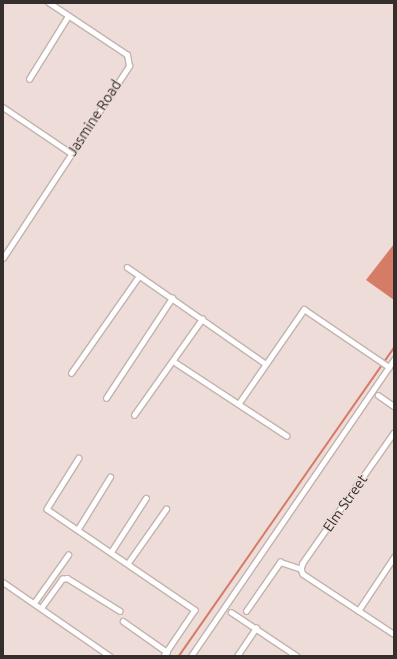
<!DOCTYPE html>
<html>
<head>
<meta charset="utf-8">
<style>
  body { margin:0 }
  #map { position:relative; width:397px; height:659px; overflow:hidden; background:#eddcd8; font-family:Ubuntu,sans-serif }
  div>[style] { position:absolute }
  .water>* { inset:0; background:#d57b66 }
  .stream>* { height:1.5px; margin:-0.75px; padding:0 0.75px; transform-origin:0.75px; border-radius:0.75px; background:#d57b66 }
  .roads { filter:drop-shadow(1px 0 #c3b2ae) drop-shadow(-1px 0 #c3b2ae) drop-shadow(0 1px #c3b2ae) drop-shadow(0 -1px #c3b2ae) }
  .minor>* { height:4.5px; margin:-2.25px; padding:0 2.25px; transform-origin:2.25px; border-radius:2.25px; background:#fff }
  span { translate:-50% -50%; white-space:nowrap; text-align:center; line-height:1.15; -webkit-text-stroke:3px #eddcd8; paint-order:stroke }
  .street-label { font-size:14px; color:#342e2c }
  .frame { position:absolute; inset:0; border:4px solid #342e2c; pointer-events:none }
</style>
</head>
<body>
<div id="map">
  <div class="water">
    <div style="clip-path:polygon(394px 244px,394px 300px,366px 280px)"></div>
  </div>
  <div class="stream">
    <div style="left:179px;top:656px;width:376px;rotate:-55.1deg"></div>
  </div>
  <div class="roads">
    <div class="minor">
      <div style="left:29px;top:79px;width:74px;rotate:-58.2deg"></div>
      <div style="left:3px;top:107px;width:82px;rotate:34.1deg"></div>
      <div style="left:3px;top:258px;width:230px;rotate:-56.7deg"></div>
      <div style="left:129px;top:66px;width:11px;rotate:-100deg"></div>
      <div style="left:127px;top:55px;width:94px;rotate:-146.3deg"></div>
      <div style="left:127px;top:267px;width:169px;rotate:34.9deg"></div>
      <div style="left:173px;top:361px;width:136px;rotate:33.3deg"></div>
      <div style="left:71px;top:373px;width:118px;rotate:-55deg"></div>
      <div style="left:378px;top:395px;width:19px;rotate:35deg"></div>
      <div style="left:106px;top:398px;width:120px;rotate:-56.6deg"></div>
      <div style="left:239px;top:403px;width:114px;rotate:-55.3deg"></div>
      <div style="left:304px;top:309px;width:103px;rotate:34.3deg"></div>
      <div style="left:134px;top:415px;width:118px;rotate:-54.7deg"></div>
      <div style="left:394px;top:433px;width:159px;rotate:125deg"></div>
      <div style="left:303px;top:563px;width:6px;rotate:108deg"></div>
      <div style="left:301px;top:569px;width:5px;rotate:68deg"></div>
      <div style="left:303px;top:574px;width:109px;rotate:33.4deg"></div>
      <div style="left:79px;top:458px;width:60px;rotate:122.1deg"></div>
      <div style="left:47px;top:509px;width:179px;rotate:34.3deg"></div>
      <div style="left:195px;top:610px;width:55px;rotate:124deg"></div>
      <div style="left:78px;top:529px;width:61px;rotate:-58.4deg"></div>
      <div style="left:111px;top:552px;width:64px;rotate:-57.1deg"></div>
      <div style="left:128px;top:563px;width:66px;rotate:-54.9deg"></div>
      <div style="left:3px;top:582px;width:130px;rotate:34.7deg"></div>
      <div style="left:34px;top:603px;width:59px;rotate:-54.7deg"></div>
      <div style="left:41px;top:608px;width:36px;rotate:-54deg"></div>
      <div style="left:62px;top:579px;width:5px;rotate:-11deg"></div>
      <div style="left:67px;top:578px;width:62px;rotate:31.9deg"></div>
      <div style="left:246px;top:611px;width:60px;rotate:-55.2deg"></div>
      <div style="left:280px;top:562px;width:22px;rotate:18deg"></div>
      <div style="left:358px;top:611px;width:65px;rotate:-56.3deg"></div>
      <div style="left:231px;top:612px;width:79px;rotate:33.7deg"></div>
      <div style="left:123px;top:621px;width:54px;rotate:35.2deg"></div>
      <div style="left:191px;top:656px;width:360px;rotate:-55.6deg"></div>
      <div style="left:237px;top:656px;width:34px;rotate:-56deg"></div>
    </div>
  </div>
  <div class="street-label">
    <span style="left:94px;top:118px;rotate:-57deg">Jasmine Road</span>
    <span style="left:345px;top:503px;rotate:-55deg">Elm Street</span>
  </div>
  <div class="frame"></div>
</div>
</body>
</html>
